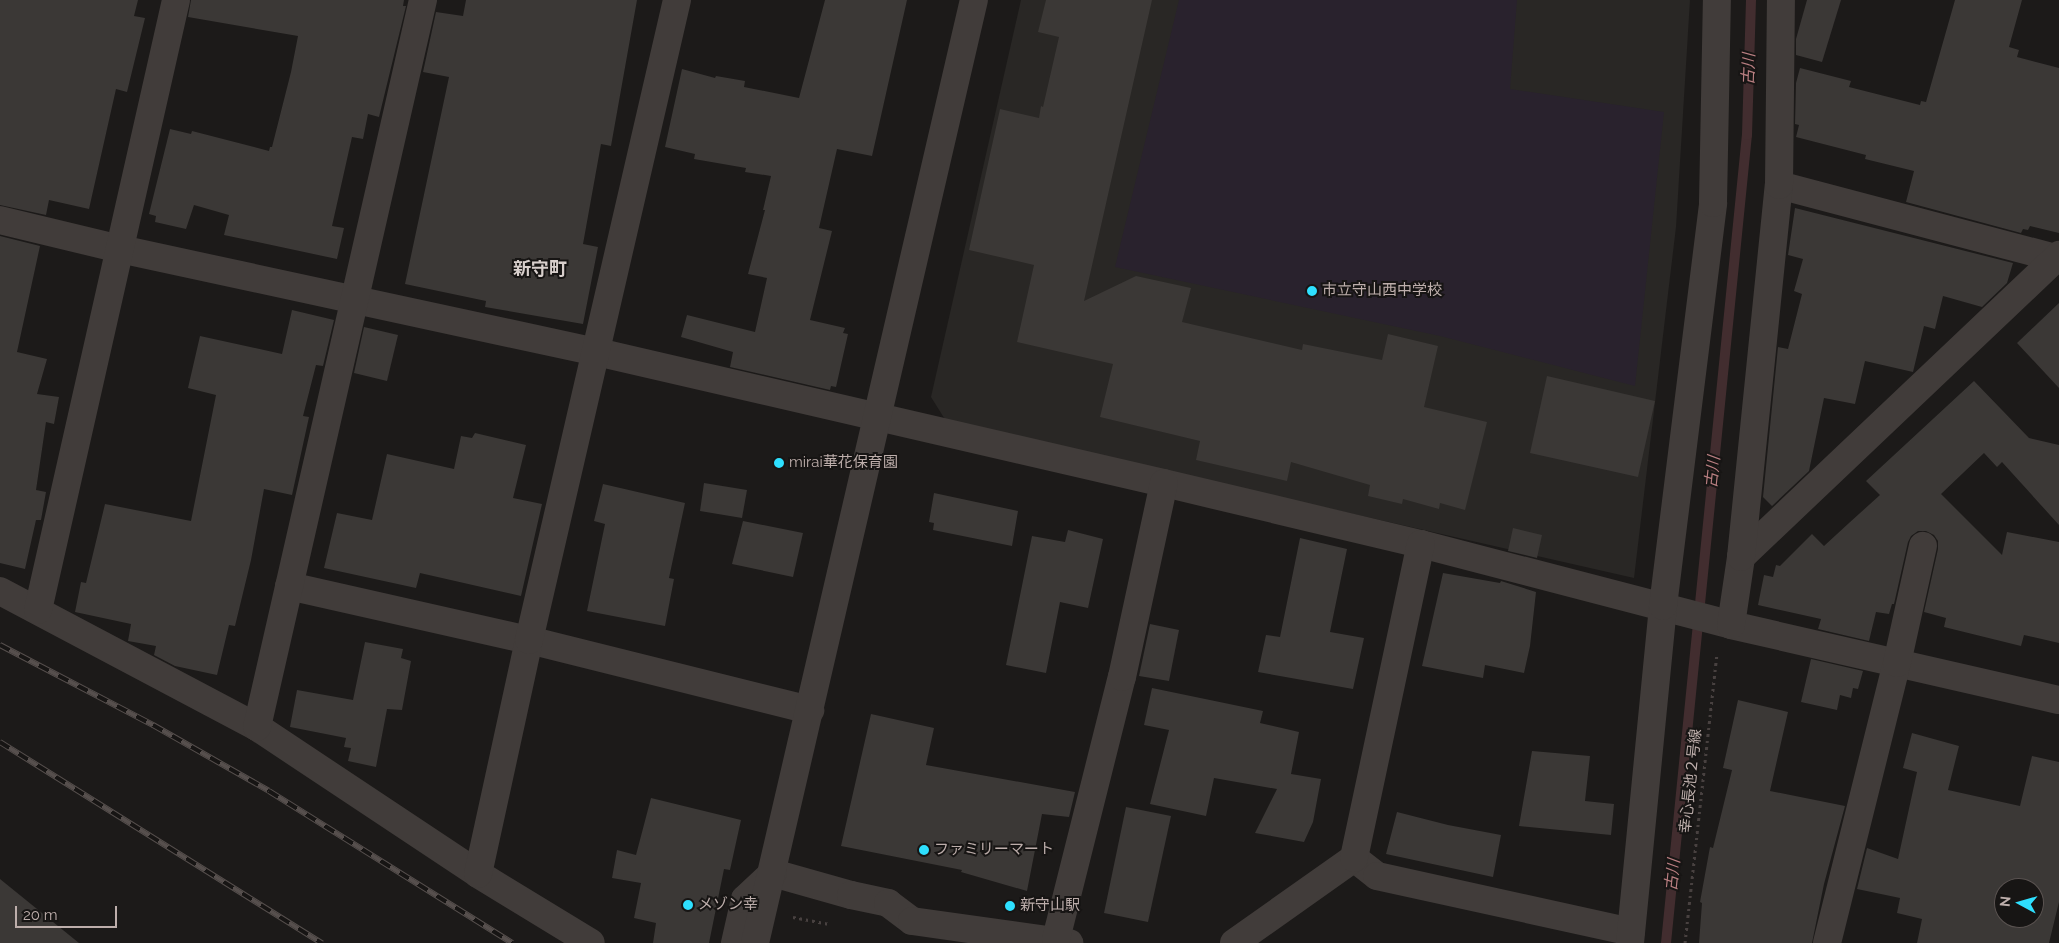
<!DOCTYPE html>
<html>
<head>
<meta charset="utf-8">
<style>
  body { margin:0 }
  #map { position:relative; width:2059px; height:943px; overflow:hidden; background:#1c1a19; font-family:Raleway,"Noto Sans JP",sans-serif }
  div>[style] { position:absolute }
  .built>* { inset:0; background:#292725 }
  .green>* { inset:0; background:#29222d }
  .stream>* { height:10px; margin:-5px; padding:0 5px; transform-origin:5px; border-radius:5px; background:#422d2f }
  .building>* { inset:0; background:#3b3836 }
  .path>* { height:3px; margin-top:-1.5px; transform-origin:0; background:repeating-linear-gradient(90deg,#484140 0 2.5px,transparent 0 6.5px) }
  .minor>* { height:28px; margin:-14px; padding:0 14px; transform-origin:14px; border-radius:14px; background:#413c3a }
  .rail>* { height:5.5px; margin-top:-2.75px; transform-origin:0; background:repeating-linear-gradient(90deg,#171514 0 11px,#564f4d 0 22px); box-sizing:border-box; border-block:1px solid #564f4d }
  .dots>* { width:14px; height:14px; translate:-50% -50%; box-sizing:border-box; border:2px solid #171514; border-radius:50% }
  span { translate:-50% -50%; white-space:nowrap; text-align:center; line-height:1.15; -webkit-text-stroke:4px #171514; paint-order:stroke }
  .poi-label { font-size:15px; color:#bdaeab }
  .left { translate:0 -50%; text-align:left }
  .street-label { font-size:15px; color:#bdaeab }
  .water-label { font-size:16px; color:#ba7f82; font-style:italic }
  .quarter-label { font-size:18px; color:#d8cfcc; font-weight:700 }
  .north { position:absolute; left:1994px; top:878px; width:50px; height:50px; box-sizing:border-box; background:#171514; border:1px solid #595250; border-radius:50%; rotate:276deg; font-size:14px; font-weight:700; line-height:20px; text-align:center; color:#bdaeab }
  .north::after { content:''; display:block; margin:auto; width:18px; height:22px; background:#2ee0ff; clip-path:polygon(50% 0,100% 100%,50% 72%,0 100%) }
  .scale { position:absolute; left:15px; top:906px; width:102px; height:22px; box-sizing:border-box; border:2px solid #bdaeab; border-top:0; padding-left:6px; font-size:15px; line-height:18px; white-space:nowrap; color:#bdaeab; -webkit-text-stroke:4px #171514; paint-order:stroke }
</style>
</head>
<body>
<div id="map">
  <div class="built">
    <div style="clip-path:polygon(1021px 0,1690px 0,1676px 227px,1634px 578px,946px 421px,931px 397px)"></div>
  </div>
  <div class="green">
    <div style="clip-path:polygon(1179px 0,1517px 0,1510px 89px,1664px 112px,1635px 386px,1440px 336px,1115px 267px)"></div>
  </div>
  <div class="stream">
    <div style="left:1666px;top:943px;width:812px;rotate:-84.28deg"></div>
    <div style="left:1747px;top:135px;width:135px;rotate:-88.3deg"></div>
  </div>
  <div class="building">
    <div style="clip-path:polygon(0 0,138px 0,134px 16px,145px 18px,127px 92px,116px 89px,89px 209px,49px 200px,46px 215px,0 205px)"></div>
    <div style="clip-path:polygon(191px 0,404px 0,403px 6px,406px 6px,379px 117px,368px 114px,363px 139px,352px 137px,332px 226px,344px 228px,337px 259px,224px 235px,229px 215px,194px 205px,186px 229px,155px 222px,156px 216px,149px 214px,170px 129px,191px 134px,192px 131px,269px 151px,270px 147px,272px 147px,291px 72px,298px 36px,188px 17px)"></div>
    <div style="clip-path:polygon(466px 0,637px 0,611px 146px,601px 144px,583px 244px,598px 247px,583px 324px,485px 307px,486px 301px,405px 284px,449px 77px,423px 72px,436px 12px,463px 16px)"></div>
    <div style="clip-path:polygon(825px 0,907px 0,872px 156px,837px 149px,819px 228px,832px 231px,810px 320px,845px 328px,843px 333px,848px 334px,836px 387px,831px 386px,830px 390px,730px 367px,733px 352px,681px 337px,687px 315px,755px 332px,767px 278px,748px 274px,765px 210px,763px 210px,771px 176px,745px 172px,746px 168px,694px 159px,695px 154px,665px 147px,682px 69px,715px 78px,716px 76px,745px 81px,744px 87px,799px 98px)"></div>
    <div style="clip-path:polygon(1046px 0,1152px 0,1084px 301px,1136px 276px,1191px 288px,1182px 322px,1302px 350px,1303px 344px,1382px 360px,1388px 334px,1438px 346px,1424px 407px,1487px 422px,1465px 510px,1440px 503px,1439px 509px,1403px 499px,1402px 504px,1368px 496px,1370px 485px,1291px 462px,1287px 481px,1196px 460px,1200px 441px,1100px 417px,1113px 364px,1017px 342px,1034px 265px,969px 250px,1000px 109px,1039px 118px,1041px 106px,1043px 107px,1059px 37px,1038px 32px)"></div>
    <div style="clip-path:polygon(1807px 0,1841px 0,1822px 62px,1796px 55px,1796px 39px)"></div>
    <div style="clip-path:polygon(1955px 0,2022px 0,2009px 47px,2019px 50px,2017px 57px,2059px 68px,2059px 233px,2030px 226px,2028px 230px,2023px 229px,2021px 233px,1906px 202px,1914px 171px,1865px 159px,1866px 155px,1796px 137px,1799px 125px,1795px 124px,1796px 83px,1800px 68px,1851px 81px,1849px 87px,1920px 105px,1921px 101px,1926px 102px)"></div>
    <div style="clip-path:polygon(1795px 208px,2013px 263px,2007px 283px,1982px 307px,1943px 296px,1935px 329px,1924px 326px,1913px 372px,1865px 361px,1855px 404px,1824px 398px,1809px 471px,1772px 506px,1763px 497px,1778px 347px,1788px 349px,1802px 294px,1794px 291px,1803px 259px,1788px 255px)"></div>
    <div style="clip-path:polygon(0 236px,40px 246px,17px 352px,47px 359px,37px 394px,59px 397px,54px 424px,46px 422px,36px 490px,46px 492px,41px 520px,36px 520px,25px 569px,0 563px)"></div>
    <div style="clip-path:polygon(2059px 303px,2059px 388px,2017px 343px)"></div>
    <div style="clip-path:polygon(292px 310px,334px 320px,323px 366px,316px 365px,303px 416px,309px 417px,292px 495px,264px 489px,251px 560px,235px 626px,229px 625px,217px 675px,175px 666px,154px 655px,156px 646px,128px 641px,131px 624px,75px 612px,81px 582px,86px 583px,105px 504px,191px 521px,216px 395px,188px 388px,200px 336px,282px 354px)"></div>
    <div style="clip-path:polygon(364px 327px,398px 335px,387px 381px,354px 373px)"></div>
    <div style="clip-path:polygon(1547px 376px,1655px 401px,1638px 477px,1530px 453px)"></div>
    <div style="clip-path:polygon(1974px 381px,2029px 438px,2059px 445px,2059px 525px,2002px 462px,1997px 467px,1984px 453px,1941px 494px,2002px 555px,2007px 532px,2059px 542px,2059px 643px,2024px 635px,2021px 646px,1944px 627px,1946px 618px,1924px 612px,1938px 549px,1938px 541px,1934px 535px,1926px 531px,1918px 531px,1911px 536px,1908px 542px,1894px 604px,1892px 604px,1889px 614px,1876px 612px,1869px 641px,1818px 629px,1821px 619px,1758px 605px,1764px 575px,1773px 577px,1776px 565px,1780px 566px,1812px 534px,1824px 546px,1849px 523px,1880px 495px,1866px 481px)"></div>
    <div style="clip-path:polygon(475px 433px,526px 445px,513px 498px,542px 504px,521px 596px,420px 573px,416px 588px,324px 568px,337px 513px,372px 520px,387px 454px,454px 469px,461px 436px,472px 438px)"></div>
    <div style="clip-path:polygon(704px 483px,747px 490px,742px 518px,700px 511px)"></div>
    <div style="clip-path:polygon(603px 484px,685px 503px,669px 578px,674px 579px,665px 626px,587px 611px,605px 524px,594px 521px)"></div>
    <div style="clip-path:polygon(934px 493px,1018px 511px,1012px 546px,933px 530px,934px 523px,929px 522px)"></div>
    <div style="clip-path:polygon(743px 521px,803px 533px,793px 577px,732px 564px)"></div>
    <div style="clip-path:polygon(1513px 528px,1542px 535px,1537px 558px,1508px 551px)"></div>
    <div style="clip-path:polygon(1068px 530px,1103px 539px,1088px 608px,1060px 602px,1046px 673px,1006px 665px,1032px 536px,1065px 542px)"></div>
    <div style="clip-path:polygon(1300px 538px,1347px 549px,1330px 632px,1364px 638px,1353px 689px,1258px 672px,1266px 635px,1280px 637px)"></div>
    <div style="clip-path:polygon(1443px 573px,1500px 583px,1501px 581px,1536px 592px,1530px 646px,1524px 673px,1485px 665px,1483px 678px,1422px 666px)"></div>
    <div style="clip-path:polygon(1150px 624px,1179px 630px,1169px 681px,1139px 676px)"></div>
    <div style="clip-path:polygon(365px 642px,403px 649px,401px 658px,411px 661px,402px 710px,387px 709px,376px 767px,348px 761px,351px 748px,344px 747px,346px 738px,290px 727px,297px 690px,353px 700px)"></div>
    <div style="clip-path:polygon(1811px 659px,1863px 671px,1858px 689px,1853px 688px,1851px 698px,1840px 695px,1837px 710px,1801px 702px)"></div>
    <div style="clip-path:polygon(1152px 688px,1263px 711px,1260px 723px,1299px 732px,1291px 774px,1321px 779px,1313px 822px,1304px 842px,1255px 833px,1277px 789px,1214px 778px,1206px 816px,1150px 804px,1169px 730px,1144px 725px)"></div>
    <div style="clip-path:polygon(1738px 700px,1788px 712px,1770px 791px,1845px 806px,1824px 884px,1812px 943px,1699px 943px,1702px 903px,1700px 902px,1710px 847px,1713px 848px,1732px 770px,1723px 768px)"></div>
    <div style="clip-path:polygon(871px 714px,934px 728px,926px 765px,1075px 792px,1069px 817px,1042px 814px,1027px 891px,961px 872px,962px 870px,841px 846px)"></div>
    <div style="clip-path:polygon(evenodd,1912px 733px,1959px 746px,1948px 790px,2020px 806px,2032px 756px,2059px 762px,2059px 902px,2049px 943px,1917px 943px,1922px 919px,1897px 913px,1900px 898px,1857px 889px,1867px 848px,1898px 859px,1917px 772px,1903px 768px,1912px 733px,2004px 888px,2034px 888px,2034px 918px,2004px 918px,2004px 888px)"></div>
    <div style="clip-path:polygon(1532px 751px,1590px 756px,1585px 801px,1614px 804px,1611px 835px,1519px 826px)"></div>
    <div style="clip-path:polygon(651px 798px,741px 820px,730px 870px,724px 869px,709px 943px,653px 943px,656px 923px,634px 918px,641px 883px,612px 878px,617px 850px,636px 855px)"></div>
    <div style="clip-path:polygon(1126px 807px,1171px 816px,1148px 922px,1104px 913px)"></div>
    <div style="clip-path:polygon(1397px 812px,1448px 825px,1501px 835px,1493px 877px,1386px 854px)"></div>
    <div style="clip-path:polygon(0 879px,79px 943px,0 943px)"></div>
  </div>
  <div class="path">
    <div style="left:793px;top:917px;width:37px;rotate:11deg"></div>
    <div style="left:1685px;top:943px;width:292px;rotate:-83.7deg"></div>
  </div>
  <div class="minor">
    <div style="left:1779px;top:185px;width:290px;rotate:14.8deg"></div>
    <div style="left:0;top:220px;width:123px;rotate:13.6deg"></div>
    <div style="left:120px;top:249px;width:488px;rotate:12.2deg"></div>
    <div style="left:597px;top:352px;width:582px;rotate:13.01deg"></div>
    <div style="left:1164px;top:483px;width:264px;rotate:13.4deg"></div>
    <div style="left:1421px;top:544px;width:320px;rotate:14.6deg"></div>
    <div style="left:1731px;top:625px;width:336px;rotate:12.9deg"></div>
    <div style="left:1741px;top:557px;width:439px;rotate:-43.5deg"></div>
    <div style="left:289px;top:586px;width:246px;rotate:12.7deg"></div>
    <div style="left:529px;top:640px;width:290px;rotate:14deg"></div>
    <div style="left:0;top:591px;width:291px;rotate:27.9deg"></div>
    <div style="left:257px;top:727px;width:265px;rotate:33.6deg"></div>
    <div style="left:478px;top:874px;width:132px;rotate:31.4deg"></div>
    <div style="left:38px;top:610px;width:625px;rotate:-77.25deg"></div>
    <div style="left:1731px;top:625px;width:69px;rotate:-81.6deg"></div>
    <div style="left:1741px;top:557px;width:374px;rotate:-84.2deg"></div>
    <div style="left:1779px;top:185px;width:185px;rotate:-89.4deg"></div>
    <div style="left:257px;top:727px;width:746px;rotate:-77.14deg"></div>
    <div style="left:1354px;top:858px;width:29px;rotate:38deg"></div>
    <div style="left:1377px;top:876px;width:260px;rotate:12.4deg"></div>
    <div style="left:773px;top:873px;width:81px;rotate:15.8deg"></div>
    <div style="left:851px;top:895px;width:38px;rotate:12deg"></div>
    <div style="left:888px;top:903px;width:30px;rotate:37deg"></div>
    <div style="left:912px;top:921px;width:159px;rotate:8deg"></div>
    <div style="left:478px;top:874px;width:239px;rotate:-77.7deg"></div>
    <div style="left:529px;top:640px;width:657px;rotate:-76.98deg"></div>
    <div style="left:1056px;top:939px;width:270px;rotate:-75.9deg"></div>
    <div style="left:1122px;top:677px;width:198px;rotate:-77.8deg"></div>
    <div style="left:735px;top:943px;width:45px;rotate:-77.2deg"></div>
    <div style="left:745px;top:899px;width:38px;rotate:-43deg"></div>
    <div style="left:755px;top:943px;width:968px;rotate:-76.93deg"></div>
    <div style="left:1234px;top:943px;width:147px;rotate:-35.3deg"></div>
    <div style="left:1354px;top:858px;width:321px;rotate:-78deg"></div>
    <div style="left:1630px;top:943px;width:339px;rotate:-84.4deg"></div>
    <div style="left:1663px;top:606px;width:406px;rotate:-82.9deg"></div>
    <div style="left:1713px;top:203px;width:203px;rotate:-88.9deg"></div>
    <div style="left:1827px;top:943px;width:289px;rotate:-76deg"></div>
    <div style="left:1897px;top:663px;width:120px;rotate:-77.5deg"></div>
  </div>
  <div class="rail">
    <div style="left:0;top:645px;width:173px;rotate:27.6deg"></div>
    <div style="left:153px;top:725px;width:133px;rotate:29.6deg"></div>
    <div style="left:269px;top:791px;width:287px;rotate:32deg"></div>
    <div style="left:0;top:742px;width:380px;rotate:32deg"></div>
  </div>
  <div class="dots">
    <div style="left:1312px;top:291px;background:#2ee0ff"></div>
    <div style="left:779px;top:463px;background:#2ee0ff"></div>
    <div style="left:924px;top:850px;background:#2ee0ff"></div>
    <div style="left:688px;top:905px;background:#2ee0ff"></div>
    <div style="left:1010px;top:906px;background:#2ee0ff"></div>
  </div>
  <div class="poi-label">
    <span class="left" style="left:1322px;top:291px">市立守山西中学校</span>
    <span class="left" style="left:789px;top:463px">mirai華花保育園</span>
    <span class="left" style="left:934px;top:850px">ファミリーマート</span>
    <span class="left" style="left:698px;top:905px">メゾン幸</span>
    <span class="left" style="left:1020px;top:906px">新守山駅</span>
  </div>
  <div class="street-label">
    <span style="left:1691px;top:781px;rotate:-84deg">幸心長池２号線</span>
  </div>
  <div class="water-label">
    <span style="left:1749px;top:69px;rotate:-88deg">古川</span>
    <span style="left:1713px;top:472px;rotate:-84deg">古川</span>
    <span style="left:1673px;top:875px;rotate:-84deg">古川</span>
  </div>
  <div class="quarter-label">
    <span style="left:540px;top:269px">新守町</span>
  </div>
  <div class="north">N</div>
  <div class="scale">20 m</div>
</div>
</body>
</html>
